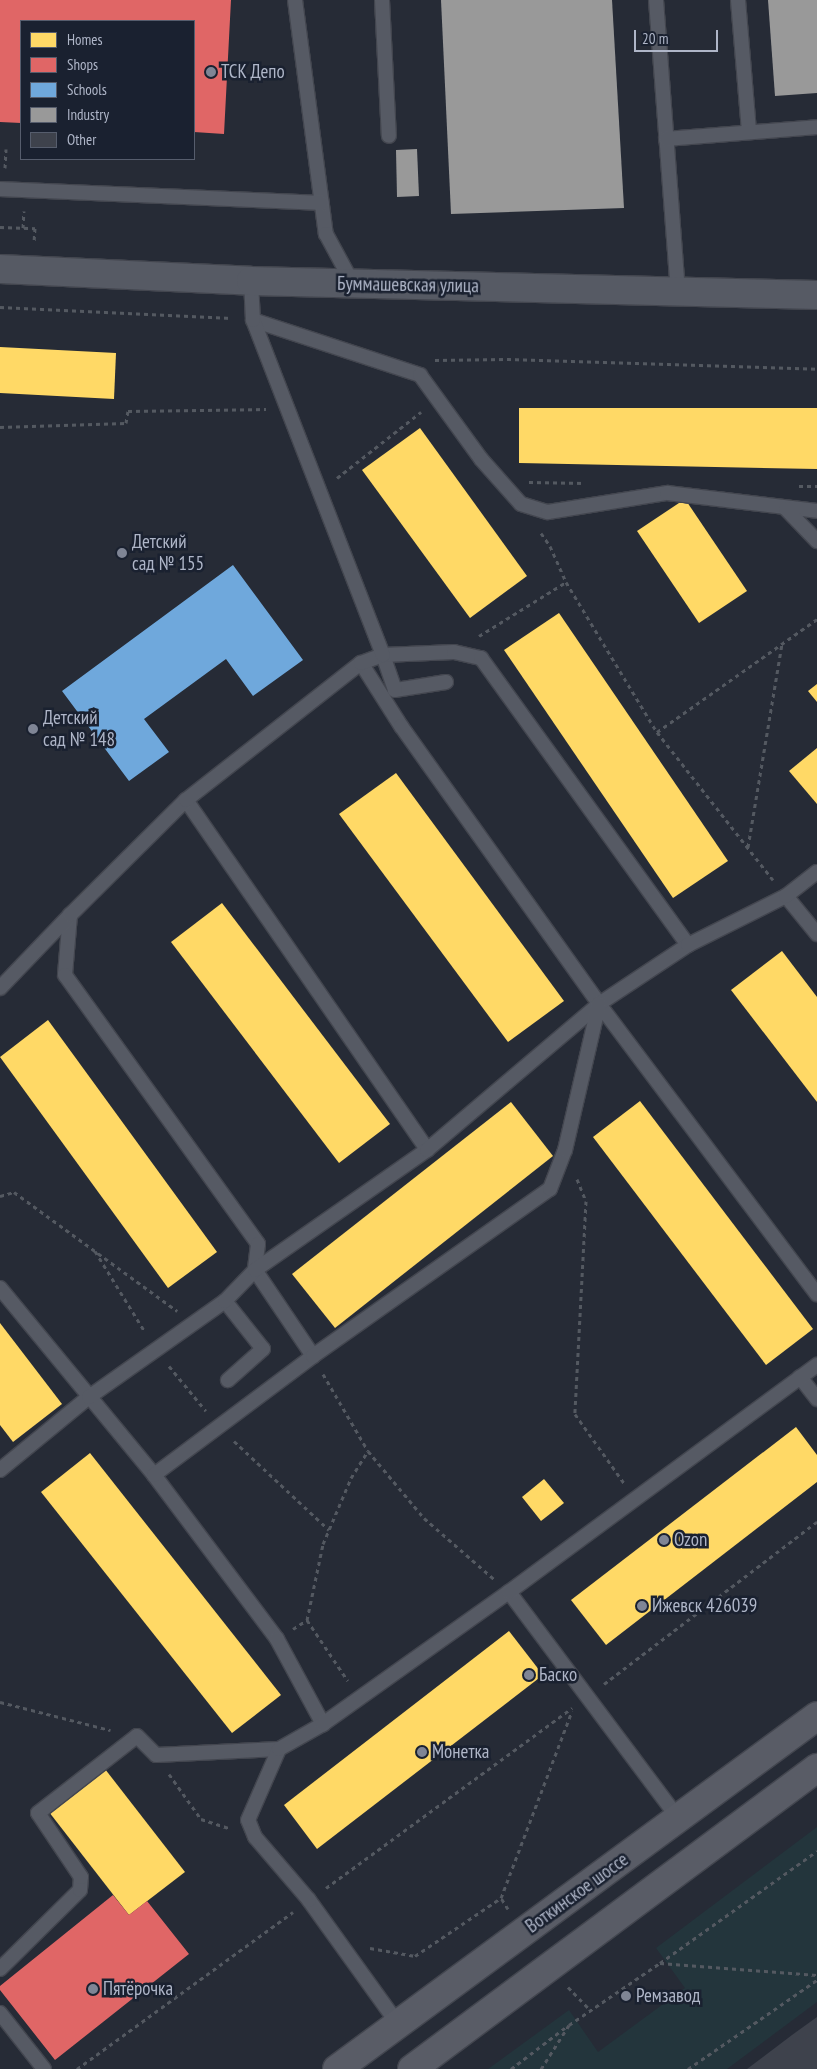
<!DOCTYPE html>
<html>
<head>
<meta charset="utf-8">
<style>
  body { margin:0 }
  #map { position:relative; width:817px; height:2069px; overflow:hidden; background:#262b36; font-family:"PT Sans Narrow",sans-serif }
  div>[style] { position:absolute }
  .green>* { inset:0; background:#23353c }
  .homes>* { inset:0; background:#ffd966 }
  .shops>* { inset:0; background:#e06666 }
  .schools>* { inset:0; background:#6fa8dc }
  .industry>* { inset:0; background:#999 }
  .building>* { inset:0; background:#3e424c }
  .path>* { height:3px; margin-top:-1.5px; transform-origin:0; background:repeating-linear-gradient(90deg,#545961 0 4px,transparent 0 8px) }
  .roads { filter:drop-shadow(1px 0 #43464f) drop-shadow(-1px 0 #43464f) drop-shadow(0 1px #43464f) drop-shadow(0 -1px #43464f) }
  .service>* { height:14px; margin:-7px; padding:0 7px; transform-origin:7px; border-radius:7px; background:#565a64 }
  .tertiary>* { height:28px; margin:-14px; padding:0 14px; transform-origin:14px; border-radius:14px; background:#565a64 }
  .primary>* { height:28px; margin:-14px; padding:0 14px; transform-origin:14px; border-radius:14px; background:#595c66 }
  .dots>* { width:14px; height:14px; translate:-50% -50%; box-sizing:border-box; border:2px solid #1a2130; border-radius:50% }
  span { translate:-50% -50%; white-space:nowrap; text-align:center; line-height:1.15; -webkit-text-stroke:5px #1a2130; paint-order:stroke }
  .poi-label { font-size:19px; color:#afb6c8 }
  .left { translate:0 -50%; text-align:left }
  .street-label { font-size:19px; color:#afb6c8 }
  .legend { position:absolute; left:20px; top:20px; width:175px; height:140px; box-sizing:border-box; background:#1a2130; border:1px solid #565d6d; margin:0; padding:6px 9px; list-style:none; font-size:15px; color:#afb6c8 }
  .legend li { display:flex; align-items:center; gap:10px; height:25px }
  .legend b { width:25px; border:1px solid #565d6d }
  .scale { position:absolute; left:634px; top:30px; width:84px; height:22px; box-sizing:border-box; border:2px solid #afb6c8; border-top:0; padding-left:6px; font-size:15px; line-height:18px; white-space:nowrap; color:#afb6c8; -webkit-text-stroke:4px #1a2130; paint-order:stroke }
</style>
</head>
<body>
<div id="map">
  <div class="green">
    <div style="clip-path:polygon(817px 1827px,817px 2002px,727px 2069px,488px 2069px,569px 2010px,598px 2052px,685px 1988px,656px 1948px)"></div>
  </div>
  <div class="homes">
    <div style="clip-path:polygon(0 347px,116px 353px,114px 399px,0 393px)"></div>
    <div style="clip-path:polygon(519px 408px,817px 408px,817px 469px,519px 463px)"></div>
    <div style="clip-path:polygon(420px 428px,527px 576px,470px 618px,362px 470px)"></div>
    <div style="clip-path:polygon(685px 499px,747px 591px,699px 623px,637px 531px)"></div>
    <div style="clip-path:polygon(559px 613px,728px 861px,673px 898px,504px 650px)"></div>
    <div style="clip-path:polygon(817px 684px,817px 702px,808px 691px)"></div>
    <div style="clip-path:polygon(817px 748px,817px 804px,789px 771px)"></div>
    <div style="clip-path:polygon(396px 773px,564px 1001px,508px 1042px,339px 814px)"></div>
    <div style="clip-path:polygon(222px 903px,390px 1124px,339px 1163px,171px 942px)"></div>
    <div style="clip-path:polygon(782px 951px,817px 997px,817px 1102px,731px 990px)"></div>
    <div style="clip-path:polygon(48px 1020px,217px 1252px,168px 1288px,0 1057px)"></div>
    <div style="clip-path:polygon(640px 1101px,813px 1329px,766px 1365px,593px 1137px)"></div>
    <div style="clip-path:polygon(511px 1102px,553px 1156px,335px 1328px,292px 1274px)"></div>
    <div style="clip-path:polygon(0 1323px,62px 1404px,13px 1442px,0 1425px)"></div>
    <div style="clip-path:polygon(796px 1427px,817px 1455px,817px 1482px,606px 1645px,571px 1600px)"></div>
    <div style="clip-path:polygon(90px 1453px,281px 1695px,232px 1733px,41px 1492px)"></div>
    <div style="clip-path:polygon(544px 1479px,564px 1503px,541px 1521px,522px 1497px)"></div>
    <div style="clip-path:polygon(509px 1631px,543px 1675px,317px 1849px,284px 1805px)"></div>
    <div style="clip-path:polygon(105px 1769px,185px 1872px,129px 1915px,49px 1812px)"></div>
  </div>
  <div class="shops">
    <div style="clip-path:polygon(0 0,231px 0,224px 134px,194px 132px,194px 21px,21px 21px,21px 123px,0 122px)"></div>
    <div style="clip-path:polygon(113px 1895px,129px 1915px,147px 1901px,189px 1954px,55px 2060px,0 1990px,0 1986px)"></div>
  </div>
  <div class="schools">
    <div style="clip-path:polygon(233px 565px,303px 660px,253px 696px,226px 659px,144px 719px,169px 752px,129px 781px,62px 691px)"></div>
  </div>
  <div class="industry">
    <div style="clip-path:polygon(441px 0,612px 0,624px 208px,451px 214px)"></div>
    <div style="clip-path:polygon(768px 0,817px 0,817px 93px,775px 96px)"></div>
    <div style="clip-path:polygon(417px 149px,419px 196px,397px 197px,396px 150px)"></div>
  </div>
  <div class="building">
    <div style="clip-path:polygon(817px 2017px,817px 2069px,747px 2069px,792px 2035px)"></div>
  </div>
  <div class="path">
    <div style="left:5px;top:168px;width:19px;rotate:-87deg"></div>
    <div style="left:0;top:227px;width:35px;rotate:2deg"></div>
    <div style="left:35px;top:228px;width:15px;rotate:94deg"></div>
    <div style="left:23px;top:228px;width:17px;rotate:-87deg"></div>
    <div style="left:0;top:307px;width:232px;rotate:2.7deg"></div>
    <div style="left:435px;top:360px;width:72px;rotate:-0.8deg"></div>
    <div style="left:507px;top:359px;width:310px;rotate:1.8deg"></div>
    <div style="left:0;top:427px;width:126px;rotate:-1.8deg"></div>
    <div style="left:126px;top:423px;width:12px;rotate:-81deg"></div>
    <div style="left:128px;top:411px;width:138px;rotate:-0.8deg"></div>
    <div style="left:337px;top:478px;width:107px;rotate:-38.2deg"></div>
    <div style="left:529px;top:482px;width:56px;rotate:1deg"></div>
    <div style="left:799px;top:486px;width:18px"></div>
    <div style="left:541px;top:533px;width:16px;rotate:55deg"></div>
    <div style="left:550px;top:546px;width:39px;rotate:66deg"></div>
    <div style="left:566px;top:582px;width:175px;rotate:58.8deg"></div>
    <div style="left:657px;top:732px;width:188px;rotate:51.9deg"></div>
    <div style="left:479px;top:636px;width:102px;rotate:-31.8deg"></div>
    <div style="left:657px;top:732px;width:196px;rotate:-35.2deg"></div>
    <div style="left:748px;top:847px;width:207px;rotate:-80.5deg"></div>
    <div style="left:577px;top:1179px;width:24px;rotate:68deg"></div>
    <div style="left:586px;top:1201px;width:213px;rotate:93deg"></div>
    <div style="left:575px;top:1414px;width:85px;rotate:54.6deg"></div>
    <div style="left:0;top:1196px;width:15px;rotate:-16deg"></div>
    <div style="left:14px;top:1192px;width:202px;rotate:36.1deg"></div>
    <div style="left:95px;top:1251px;width:95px;rotate:58.3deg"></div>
    <div style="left:169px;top:1366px;width:58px;rotate:50.6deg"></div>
    <div style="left:323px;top:1374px;width:89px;rotate:59.7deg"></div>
    <div style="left:368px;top:1451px;width:87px;rotate:50.1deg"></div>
    <div style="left:424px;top:1518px;width:93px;rotate:41.1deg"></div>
    <div style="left:234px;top:1441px;width:130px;rotate:43.1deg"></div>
    <div style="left:307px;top:1620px;width:73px;rotate:56.1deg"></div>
    <div style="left:293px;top:1629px;width:17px;rotate:-33deg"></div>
    <div style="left:307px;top:1620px;width:78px;rotate:-78.1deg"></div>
    <div style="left:323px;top:1544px;width:72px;rotate:-67deg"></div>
    <div style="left:351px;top:1478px;width:32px;rotate:-58deg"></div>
    <div style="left:604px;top:1684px;width:268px;rotate:-37.3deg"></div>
    <div style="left:0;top:1702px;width:114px;rotate:14.3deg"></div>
    <div style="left:169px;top:1774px;width:55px;rotate:54.6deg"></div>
    <div style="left:201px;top:1819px;width:29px;rotate:18deg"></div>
    <div style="left:326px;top:1888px;width:305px;rotate:-36.2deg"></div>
    <div style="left:508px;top:1909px;width:13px;rotate:-122deg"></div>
    <div style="left:501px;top:1898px;width:200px;rotate:-69.2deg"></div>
    <div style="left:370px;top:1948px;width:46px;rotate:10.1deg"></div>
    <div style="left:415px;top:1956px;width:104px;rotate:-34deg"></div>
    <div style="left:660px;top:1963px;width:157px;rotate:4.4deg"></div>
    <div style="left:568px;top:1987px;width:32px;rotate:46deg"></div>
    <div style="left:77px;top:2069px;width:267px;rotate:-36deg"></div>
    <div style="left:511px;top:2069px;width:69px;rotate:-37.4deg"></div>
    <div style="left:541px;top:2069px;width:52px;rotate:-57.5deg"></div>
    <div style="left:569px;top:2025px;width:110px;rotate:-34.3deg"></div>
    <div style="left:660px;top:1963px;width:193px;rotate:-35.5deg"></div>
    <div style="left:688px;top:2069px;width:157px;rotate:-34.6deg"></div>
  </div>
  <div class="roads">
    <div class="service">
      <div style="left:295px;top:0;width:236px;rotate:82.5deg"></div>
      <div style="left:326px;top:234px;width:57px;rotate:61.6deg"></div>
      <div style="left:382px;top:0;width:136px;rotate:87.1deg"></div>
      <div style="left:656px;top:0;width:292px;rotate:85.7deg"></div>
      <div style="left:738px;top:0;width:132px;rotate:85.2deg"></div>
      <div style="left:666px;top:139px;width:151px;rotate:-4.5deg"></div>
      <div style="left:0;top:189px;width:322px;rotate:2.5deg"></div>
      <div style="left:253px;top:320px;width:176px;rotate:18.2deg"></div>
      <div style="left:420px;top:375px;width:104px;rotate:54deg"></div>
      <div style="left:481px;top:459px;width:60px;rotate:48.4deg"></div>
      <div style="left:521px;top:504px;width:28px;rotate:17deg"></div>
      <div style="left:548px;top:512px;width:121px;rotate:-9.1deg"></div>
      <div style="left:667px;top:493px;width:151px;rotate:6.8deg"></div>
      <div style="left:786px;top:509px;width:45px;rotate:45.9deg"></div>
      <div style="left:361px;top:663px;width:75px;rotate:57.6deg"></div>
      <div style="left:401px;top:726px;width:341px;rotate:54.5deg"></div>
      <div style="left:599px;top:1004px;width:363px;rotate:53.1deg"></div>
      <div style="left:446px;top:682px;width:52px;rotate:171.1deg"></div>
      <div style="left:395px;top:690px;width:37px;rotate:-109deg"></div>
      <div style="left:383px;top:655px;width:71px;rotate:-2.4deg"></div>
      <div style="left:454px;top:652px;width:28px;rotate:13deg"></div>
      <div style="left:481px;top:658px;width:354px;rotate:54.2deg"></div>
      <div style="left:186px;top:800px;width:425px;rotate:55.4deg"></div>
      <div style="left:786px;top:896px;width:49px;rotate:50.8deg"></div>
      <div style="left:70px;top:915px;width:60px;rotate:94.8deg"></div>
      <div style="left:65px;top:975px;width:331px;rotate:54.3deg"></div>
      <div style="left:258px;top:1244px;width:26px;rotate:97deg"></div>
      <div style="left:255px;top:1270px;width:104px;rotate:56deg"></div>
      <div style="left:0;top:988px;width:101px;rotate:-46.2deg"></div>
      <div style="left:70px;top:915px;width:163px;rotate:-44.8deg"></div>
      <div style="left:186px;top:800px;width:222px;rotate:-38.1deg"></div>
      <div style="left:361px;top:663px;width:23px;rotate:-20deg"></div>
      <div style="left:383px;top:655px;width:359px;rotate:-111.2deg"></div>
      <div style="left:253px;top:320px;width:39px;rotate:-93deg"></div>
      <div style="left:0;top:1288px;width:242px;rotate:50.5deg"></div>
      <div style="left:154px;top:1475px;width:205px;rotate:53.1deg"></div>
      <div style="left:277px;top:1639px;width:97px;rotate:61.6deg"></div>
      <div style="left:225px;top:1301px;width:61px;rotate:51.6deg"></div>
      <div style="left:263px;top:1349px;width:47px;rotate:138.5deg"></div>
      <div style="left:800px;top:1377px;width:28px;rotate:52deg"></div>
      <div style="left:0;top:1470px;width:115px;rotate:-39.4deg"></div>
      <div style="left:89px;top:1397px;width:166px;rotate:-35.2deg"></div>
      <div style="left:225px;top:1301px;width:43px;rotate:-45.9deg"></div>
      <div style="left:255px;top:1270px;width:210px;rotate:-34.9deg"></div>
      <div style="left:427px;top:1150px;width:226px;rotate:-40.3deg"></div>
      <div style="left:599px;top:1004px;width:107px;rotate:-33.5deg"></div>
      <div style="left:688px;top:945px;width:110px;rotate:-26.6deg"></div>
      <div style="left:786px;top:896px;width:39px;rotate:-38deg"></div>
      <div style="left:154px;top:1475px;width:199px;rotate:-36.8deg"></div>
      <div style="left:313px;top:1356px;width:290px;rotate:-35.2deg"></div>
      <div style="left:550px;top:1189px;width:42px;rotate:-69deg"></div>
      <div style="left:565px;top:1150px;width:150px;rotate:-76.9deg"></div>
      <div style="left:509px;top:1592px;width:282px;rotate:53.2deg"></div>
      <div style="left:0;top:1969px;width:112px;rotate:-44.6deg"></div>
      <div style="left:80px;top:1890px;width:13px;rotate:-86deg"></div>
      <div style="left:81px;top:1877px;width:77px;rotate:-123.9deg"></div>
      <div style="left:38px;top:1813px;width:125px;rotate:-37.9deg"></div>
      <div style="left:137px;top:1736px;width:27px;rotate:45deg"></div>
      <div style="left:156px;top:1755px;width:123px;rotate:-2.8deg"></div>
      <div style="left:0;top:2013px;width:71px;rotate:51.8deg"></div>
      <div style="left:398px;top:2024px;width:153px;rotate:-125.7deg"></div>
      <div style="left:309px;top:1900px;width:83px;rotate:-130.6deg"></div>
      <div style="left:255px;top:1837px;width:18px;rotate:-112deg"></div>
      <div style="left:248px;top:1820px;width:77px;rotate:-66.4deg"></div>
      <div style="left:279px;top:1749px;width:51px;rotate:-29.6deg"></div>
      <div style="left:323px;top:1724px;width:228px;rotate:-35.4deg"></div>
      <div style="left:509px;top:1592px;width:383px;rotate:-36.4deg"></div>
    </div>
    <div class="tertiary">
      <div style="left:0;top:269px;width:251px;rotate:2.7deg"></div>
      <div style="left:251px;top:281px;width:566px;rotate:1.42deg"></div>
    </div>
    <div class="primary">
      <div style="left:337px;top:2069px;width:596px;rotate:-36.33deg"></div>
      <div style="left:412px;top:2069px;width:505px;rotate:-36.62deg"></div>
    </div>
  </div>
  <div class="dots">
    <div style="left:211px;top:72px;background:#7f8595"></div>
    <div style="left:122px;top:553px;background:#7f8595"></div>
    <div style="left:33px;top:729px;background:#7f8595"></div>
    <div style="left:664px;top:1540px;background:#7f8595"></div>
    <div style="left:642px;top:1606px;background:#7f8595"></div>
    <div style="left:529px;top:1675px;background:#7f8595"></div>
    <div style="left:422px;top:1752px;background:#7f8595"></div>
    <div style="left:93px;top:1989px;background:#7f8595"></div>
    <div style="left:626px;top:1996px;background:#7f8595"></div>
  </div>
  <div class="poi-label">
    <span class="left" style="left:221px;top:72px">ТСК Депо</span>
    <span class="left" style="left:132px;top:553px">Детский<br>сад № 155</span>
    <span class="left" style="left:43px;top:729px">Детский<br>сад № 148</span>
    <span class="left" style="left:674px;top:1540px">Ozon</span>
    <span class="left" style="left:652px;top:1606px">Ижевск 426039</span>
    <span class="left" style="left:539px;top:1675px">Баско</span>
    <span class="left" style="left:432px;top:1752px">Монетка</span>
    <span class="left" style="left:103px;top:1989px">Пятёрочка</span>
    <span class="left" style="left:636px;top:1996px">Ремзавод</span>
  </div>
  <div class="street-label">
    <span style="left:408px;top:285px;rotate:1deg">Буммашевская улица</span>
    <span style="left:577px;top:1893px;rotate:-36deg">Воткинское шоссе</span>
  </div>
  <ul class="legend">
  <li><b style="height:14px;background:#ffd966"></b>Homes</li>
  <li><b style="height:14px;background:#e06666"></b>Shops</li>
  <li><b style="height:14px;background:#6fa8dc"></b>Schools</li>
  <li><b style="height:14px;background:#999"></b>Industry</li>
  <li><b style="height:14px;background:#3e424c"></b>Other</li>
  </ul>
  <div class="scale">20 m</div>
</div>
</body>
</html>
